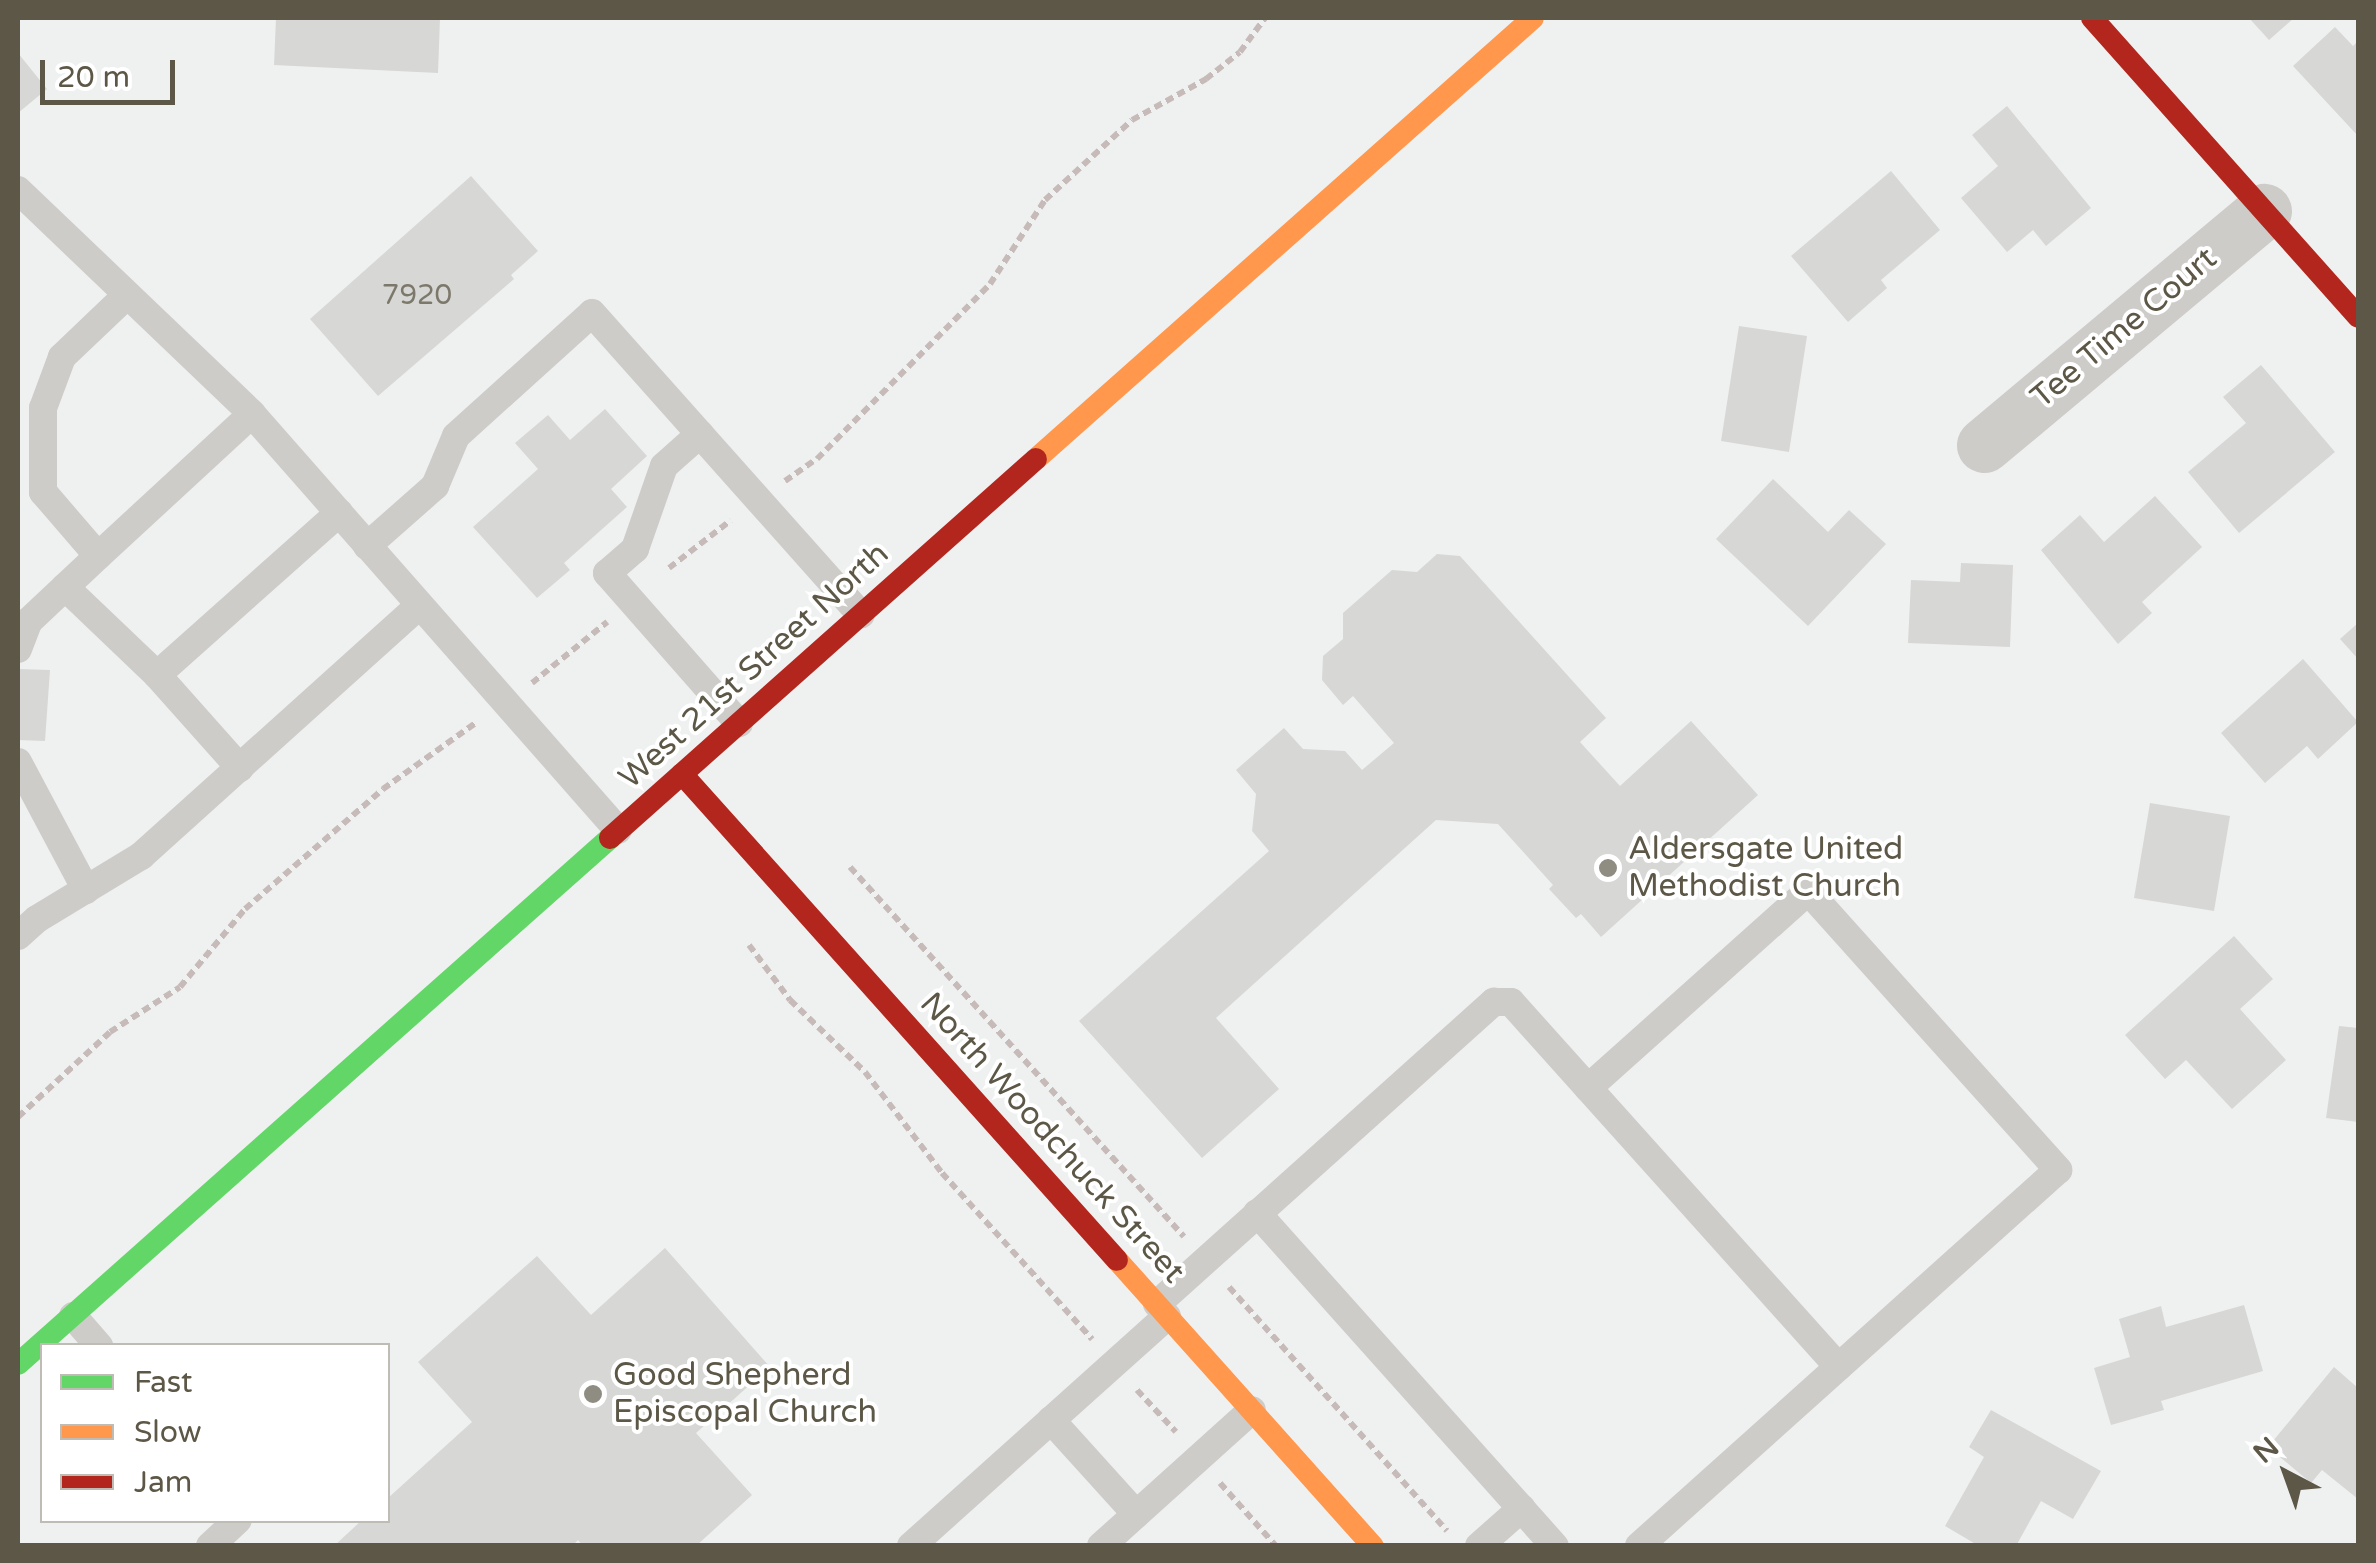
<!DOCTYPE html>
<html>
<head>
<meta charset="utf-8">
<style>
  body { margin:0 }
  #map { position:relative; width:2376px; height:1563px; overflow:hidden; background:#eff0f0; font-family:"Varela Round",sans-serif }
  div>[style] { position:absolute }
  .building>* { inset:0; background:#d7d8d5 }
  .path>* { height:6px; margin-top:-3px; transform-origin:0; background:repeating-linear-gradient(90deg,#c7bbba 0 8px,transparent 0 13px) }
  .lane>* { height:28px; margin:-14px; padding:0 14px; transform-origin:14px; border-radius:14px; background:#cdccc9 }
  .street>* { height:55px; margin:-27.5px; padding:0 27.5px; transform-origin:27.5px; border-radius:27.5px; background:#cdccc9 }
  .fast>* { height:22px; margin:-11px; padding:0 11px; transform-origin:11px; border-radius:11px; background:#63d668 }
  .slow>* { height:22px; margin:-11px; padding:0 11px; transform-origin:11px; border-radius:11px; background:#ff974d }
  .jam>* { height:22px; margin:-11px; padding:0 11px; transform-origin:11px; border-radius:11px; background:#b3261e }
  .dots>* { width:28px; height:28px; translate:-50% -50%; box-sizing:border-box; border:5px solid #fff; border-radius:50% }
  span { translate:-50% -50%; white-space:nowrap; text-align:center; line-height:1.15; -webkit-text-stroke:8px #fff; paint-order:stroke }
  .number-label { font-size:28px; color:#7c786b }
  .number-label span { -webkit-text-stroke-width:0 }
  .street-label { font-size:32px; color:#5c5746 }
  .poi-label { font-size:32px; color:#5c5746 }
  .left { translate:0 -50%; text-align:left }
  .frame { position:absolute; inset:0; border:20px solid #5c5746; pointer-events:none }
  .legend { position:absolute; left:40px; top:1343px; width:350px; height:180px; box-sizing:border-box; background:#fff; border:2px solid #bebcb5; margin:0; padding:12px 18px; list-style:none; font-size:30px; color:#5c5746 }
  .legend li { display:flex; align-items:center; gap:20px; height:50px }
  .legend b { width:50px; border:2px solid #bebcb5 }
  .north { position:absolute; left:2236px; top:1423px; width:100px; height:100px; -webkit-text-stroke:8px #fff; paint-order:stroke; rotate:319deg; font-size:28px; font-weight:700; line-height:40px; text-align:center; color:#5c5746 }
  .north::after { content:''; display:block; margin:auto; width:35px; height:45px; background:#5c5746; clip-path:polygon(50% 0,100% 100%,50% 72%,0 100%) }
  .scale { position:absolute; left:40px; top:60px; width:135px; height:45px; box-sizing:border-box; border:5px solid #5c5746; border-top:0; padding-left:12px; font-size:30px; line-height:35px; white-space:nowrap; color:#5c5746; -webkit-text-stroke:8px #fff; paint-order:stroke }
</style>
</head>
<body>
<div id="map">
  <div class="building">
    <div style="clip-path:polygon(276px 18px,440px 18px,438px 73px,274px 65px)"></div>
    <div style="clip-path:polygon(2249px 18px,2294px 18px,2269px 40px)"></div>
    <div style="clip-path:polygon(2335px 27px,2353px 46px,2358px 41px,2358px 136px,2293px 66px)"></div>
    <div style="clip-path:polygon(18px 53px,47px 89px,18px 113px)"></div>
    <div style="clip-path:polygon(2007px 106px,2091px 208px,2046px 246px,2033px 230px,2007px 252px,1961px 198px,1998px 166px,1972px 135px)"></div>
    <div style="clip-path:polygon(1891px 171px,1940px 230px,1881px 280px,1887px 288px,1848px 322px,1791px 256px)"></div>
    <div style="clip-path:polygon(471px 176px,538px 251px,511px 275px,514px 279px,378px 396px,310px 319px)"></div>
    <div style="clip-path:polygon(1739px 326px,1807px 336px,1789px 452px,1721px 441px)"></div>
    <div style="clip-path:polygon(2261px 365px,2335px 452px,2239px 533px,2188px 472px,2246px 423px,2223px 397px)"></div>
    <div style="clip-path:polygon(605px 409px,647px 456px,611px 489px,627px 507px,564px 563px,570px 570px,537px 598px,473px 527px,538px 469px,515px 443px,548px 415px,570px 440px)"></div>
    <div style="clip-path:polygon(1773px 479px,1828px 532px,1849px 510px,1886px 544px,1808px 626px,1716px 539px)"></div>
    <div style="clip-path:polygon(2155px 496px,2202px 547px,2142px 602px,2152px 613px,2118px 644px,2041px 550px,2080px 515px,2104px 542px)"></div>
    <div style="clip-path:polygon(1437px 554px,1460px 556px,1606px 718px,1580px 742px,1620px 786px,1691px 721px,1758px 795px,1601px 937px,1581px 914px,1576px 918px,1549px 889px,1553px 885px,1498px 824px,1436px 820px,1216px 1018px,1279px 1089px,1202px 1158px,1079px 1021px,1269px 851px,1252px 831px,1256px 794px,1236px 770px,1284px 728px,1303px 749px,1345px 751px,1362px 770px,1394px 743px,1353px 696px,1343px 705px,1322px 680px,1323px 656px,1343px 639px,1343px 613px,1392px 570px,1417px 572px)"></div>
    <div style="clip-path:polygon(1961px 563px,2013px 565px,2010px 647px,1908px 643px,1911px 580px,1960px 582px)"></div>
    <div style="clip-path:polygon(2358px 623px,2358px 659px,2340px 639px)"></div>
    <div style="clip-path:polygon(2303px 659px,2358px 722px,2318px 759px,2307px 746px,2265px 783px,2221px 733px)"></div>
    <div style="clip-path:polygon(18px 669px,50px 670px,45px 741px,18px 740px)"></div>
    <div style="clip-path:polygon(2150px 803px,2230px 816px,2214px 911px,2134px 898px)"></div>
    <div style="clip-path:polygon(2234px 936px,2273px 979px,2240px 1009px,2286px 1060px,2232px 1109px,2186px 1060px,2165px 1079px,2125px 1035px)"></div>
    <div style="clip-path:polygon(2339px 1026px,2358px 1028px,2358px 1122px,2326px 1118px)"></div>
    <div style="clip-path:polygon(665px 1248px,770px 1367px,696px 1433px,752px 1495px,696px 1546px,583px 1546px,578px 1540px,572px 1546px,334px 1546px,362px 1520px,388px 1520px,388px 1498px,472px 1422px,418px 1362px,537px 1256px,591px 1315px)"></div>
    <div style="clip-path:polygon(2244px 1305px,2263px 1371px,2161px 1401px,2164px 1410px,2111px 1425px,2094px 1368px,2130px 1357px,2119px 1319px,2161px 1306px,2166px 1327px)"></div>
    <div style="clip-path:polygon(2334px 1367px,2358px 1388px,2358px 1499px,2322px 1470px,2311px 1483px,2268px 1447px)"></div>
    <div style="clip-path:polygon(1991px 1410px,2101px 1471px,2073px 1519px,2041px 1501px,2016px 1546px,1979px 1546px,1945px 1526px,1984px 1457px,1969px 1447px)"></div>
  </div>
  <div class="path">
    <div style="left:785px;top:481px;width:39px;rotate:-35deg"></div>
    <div style="left:817px;top:459px;width:246px;rotate:-45.3deg"></div>
    <div style="left:990px;top:284px;width:100px;rotate:-56.8deg"></div>
    <div style="left:1045px;top:200px;width:118px;rotate:-42.6deg"></div>
    <div style="left:1132px;top:120px;width:85px;rotate:-29deg"></div>
    <div style="left:1206px;top:79px;width:43px;rotate:-38.5deg"></div>
    <div style="left:1240px;top:52px;width:42px;rotate:-53.7deg"></div>
    <div style="left:669px;top:568px;width:78px;rotate:-37.7deg"></div>
    <div style="left:532px;top:683px;width:97px;rotate:-39.1deg"></div>
    <div style="left:850px;top:867px;width:498px;rotate:47.9deg"></div>
    <div style="left:749px;top:945px;width:69px;rotate:53.3deg"></div>
    <div style="left:790px;top:1000px;width:104px;rotate:43.8deg"></div>
    <div style="left:865px;top:1072px;width:127px;rotate:52.7deg"></div>
    <div style="left:942px;top:1173px;width:224px;rotate:47.9deg"></div>
    <div style="left:18px;top:1117px;width:125px;rotate:-42.7deg"></div>
    <div style="left:110px;top:1032px;width:83px;rotate:-32.7deg"></div>
    <div style="left:180px;top:987px;width:102px;rotate:-50.2deg"></div>
    <div style="left:245px;top:909px;width:183px;rotate:-41deg"></div>
    <div style="left:383px;top:789px;width:115px;rotate:-35.5deg"></div>
    <div style="left:1229px;top:1287px;width:327px;rotate:48.2deg"></div>
    <div style="left:1137px;top:1390px;width:57px;rotate:47.1deg"></div>
    <div style="left:1220px;top:1483px;width:84px;rotate:48.4deg"></div>
  </div>
  <div class="lane">
    <div style="left:18px;top:190px;width:324px;rotate:43.7deg"></div>
    <div style="left:252px;top:414px;width:554px;rotate:48.66deg"></div>
    <div style="left:127px;top:295px;width:90px;rotate:136.4deg"></div>
    <div style="left:62px;top:357px;width:54px;rotate:110.4deg"></div>
    <div style="left:43px;top:408px;width:84px;rotate:90deg"></div>
    <div style="left:43px;top:492px;width:84px;rotate:49.3deg"></div>
    <div style="left:98px;top:556px;width:209px;rotate:-42.7deg"></div>
    <div style="left:700px;top:434px;width:48px;rotate:138.4deg"></div>
    <div style="left:664px;top:466px;width:88px;rotate:109.3deg"></div>
    <div style="left:635px;top:549px;width:37px;rotate:139deg"></div>
    <div style="left:607px;top:573px;width:200px;rotate:48.7deg"></div>
    <div style="left:367px;top:546px;width:91px;rotate:-41.4deg"></div>
    <div style="left:435px;top:486px;width:54px;rotate:-67.2deg"></div>
    <div style="left:456px;top:436px;width:183px;rotate:-42.1deg"></div>
    <div style="left:592px;top:313px;width:404px;rotate:48.3deg"></div>
    <div style="left:65px;top:587px;width:127px;rotate:43.7deg"></div>
    <div style="left:18px;top:649px;width:30px;rotate:-69deg"></div>
    <div style="left:29px;top:621px;width:95px;rotate:-43.3deg"></div>
    <div style="left:18px;top:762px;width:145px;rotate:62deg"></div>
    <div style="left:240px;top:768px;width:125px;rotate:-131.7deg"></div>
    <div style="left:157px;top:675px;width:244px;rotate:-41.7deg"></div>
    <div style="left:18px;top:936px;width:25px;rotate:-42deg"></div>
    <div style="left:37px;top:919px;width:122px;rotate:-31.2deg"></div>
    <div style="left:141px;top:856px;width:375px;rotate:-42deg"></div>
    <div style="left:1588px;top:1088px;width:295px;rotate:-41.8deg"></div>
    <div style="left:1808px;top:891px;width:375px;rotate:48.1deg"></div>
    <div style="left:2058px;top:1170px;width:563px;rotate:138.1deg"></div>
    <div style="left:1257px;top:1213px;width:447px;rotate:48.2deg"></div>
    <div style="left:1157px;top:1304px;width:453px;rotate:-41.9deg"></div>
    <div style="left:1494px;top:1002px;width:17px"></div>
    <div style="left:1511px;top:1002px;width:490px;rotate:48.1deg"></div>
    <div style="left:73px;top:1316px;width:40px;rotate:49deg"></div>
    <div style="left:1051px;top:1420px;width:127px;rotate:47.9deg"></div>
    <div style="left:210px;top:1546px;width:38px;rotate:-43deg"></div>
    <div style="left:911px;top:1546px;width:344px;rotate:-41.9deg"></div>
    <div style="left:1101px;top:1546px;width:203px;rotate:-42deg"></div>
    <div style="left:1479px;top:1546px;width:57px;rotate:-41.5deg"></div>
  </div>
  <div class="street">
    <div style="left:1984px;top:445px;width:365px;rotate:-39.9deg"></div>
  </div>
  <div class="fast">
    <div style="left:18px;top:1364px;width:792px;rotate:-41.62deg"></div>
  </div>
  <div class="slow">
    <div style="left:1036px;top:459px;width:664px;rotate:-41.58deg"></div>
    <div style="left:1117px;top:1260px;width:384px;rotate:48.2deg"></div>
  </div>
  <div class="jam">
    <div style="left:2092px;top:18px;width:400px;rotate:48.3deg"></div>
    <div style="left:682px;top:774px;width:652px;rotate:48.17deg"></div>
    <div style="left:610px;top:838px;width:570px;rotate:-41.66deg"></div>
  </div>
  <div class="dots">
    <div style="left:1608px;top:868px;background:#8f8d82"></div>
    <div style="left:593px;top:1394px;background:#8f8d82"></div>
  </div>
  <div class="number-label">
    <span style="left:417px;top:295px">7920</span>
  </div>
  <div class="street-label">
    <span style="left:2124px;top:328px;rotate:-40deg">Tee Time Court</span>
    <span style="left:754px;top:666px;rotate:-42deg">West 21st Street North</span>
    <span style="left:1052px;top:1138px;rotate:48deg">North Woodchuck Street</span>
  </div>
  <div class="poi-label">
    <span class="left" style="left:1628px;top:868px">Aldersgate United<br>Methodist Church</span>
    <span class="left" style="left:613px;top:1394px">Good Shepherd<br>Episcopal Church</span>
  </div>
  <div class="frame"></div>
  <ul class="legend">
  <li><b style="height:12px;background:#63d668"></b>Fast</li>
  <li><b style="height:12px;background:#ff974d"></b>Slow</li>
  <li><b style="height:12px;background:#b3261e"></b>Jam</li>
  </ul>
  <div class="north">N</div>
  <div class="scale">20 m</div>
</div>
</body>
</html>
